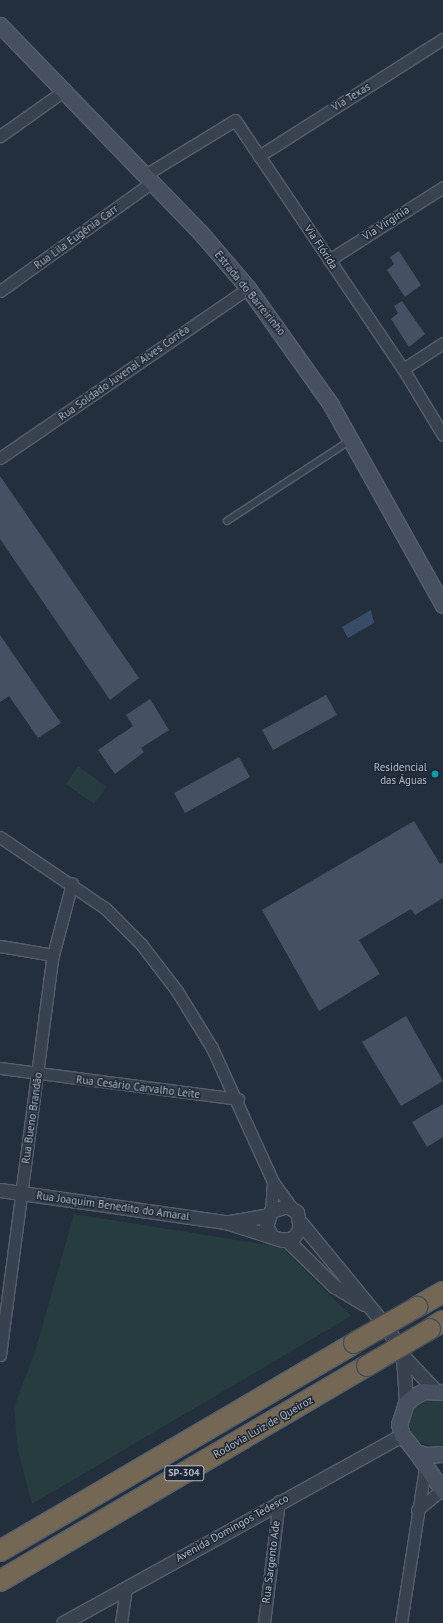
<!DOCTYPE html>
<html>
<head>
<meta charset="utf-8">
<style>
  body { margin:0 }
  #map { position:relative; width:443px; height:1623px; overflow:hidden; background:#242f3e; font-family:"PT Sans",sans-serif }
  div>[style] { position:absolute }
  .green>* { inset:0; background:#263c3f }
  .water>* { inset:0; background:#394c67 }
  .building>* { inset:0; background:#455162 }
  .roads { filter:drop-shadow(1px 0 #565f6c) drop-shadow(-1px 0 #565f6c) drop-shadow(0 1px #565f6c) drop-shadow(0 -1px #565f6c) }
  .service>* { height:5.5px; margin:-2.75px; padding:0 2.75px; transform-origin:2.75px; border-radius:2.75px; background:#38414e }
  .minor>* { height:11px; margin:-5.5px; padding:0 5.5px; transform-origin:5.5px; border-radius:5.5px; background:#38414e }
  .tertiary>* { height:13px; margin:-6.5px; padding:0 6.5px; transform-origin:6.5px; border-radius:6.5px; background:#38414e }
  .secondary>* { height:15px; margin:-7.5px; padding:0 7.5px; transform-origin:7.5px; border-radius:7.5px; background:#465061 }
  .motorway>* { height:20px; margin:-10px; padding:0 10px; transform-origin:10px; border-radius:10px; background:#746855 }
  .bridges { filter:drop-shadow(1px 0 #434c59) drop-shadow(-1px 0 #434c59) drop-shadow(0 1px #434c59) drop-shadow(0 -1px #434c59) }
  .motorway-bridge>* { height:20px; margin:-10px; padding:0 10px; transform-origin:10px; border-radius:10px; background:#746855 }
  .dots>* { width:11px; height:11px; translate:-50% -50%; box-sizing:border-box; border:2px solid #1d2633; border-radius:50% }
  span { translate:-50% -50%; white-space:nowrap; text-align:center; line-height:1.15; -webkit-text-stroke:3px #1d2633; paint-order:stroke }
  .shield-label span { padding:1px 3px; background:#1d2633; border:1px solid; border-radius:3px; -webkit-text-stroke-width:0 }
  .shield-label { font-size:10px; color:#b4bcc9; font-weight:700 }
  .street-label { font-size:11px; color:#b4bcc9 }
  .poi-label { font-size:11px; color:#b4bcc9 }
  .right { translate:-100% -50%; text-align:right }
</style>
</head>
<body>
<div id="map">
  <div class="green">
    <div style="clip-path:polygon(78px 766px,107px 787px,94px 804px,66px 784px)"></div>
    <div style="clip-path:polygon(74px 1214px,281px 1247px,351px 1316px,32px 1504px,18px 1451px,14px 1407px,35px 1352px)"></div>
    <div style="clip-path:polygon(429px 1398px,443px 1401px,443px 1445px,435px 1447px,415px 1441px,407px 1422px,416px 1404px)"></div>
  </div>
  <div class="water">
    <div style="clip-path:polygon(371px 610px,374px 623px,348px 638px,342px 627px)"></div>
  </div>
  <div class="building">
    <div style="clip-path:polygon(399px 251px,421px 285px,405px 297px,387px 270px,394px 264px,390px 257px)"></div>
    <div style="clip-path:polygon(402px 301px,425px 334px,409px 347px,391px 319px,398px 313px,394px 306px)"></div>
    <div style="clip-path:polygon(0 476px,139px 678px,110px 700px,0 539px)"></div>
    <div style="clip-path:polygon(0 635px,61px 723px,38px 738px,9px 696px,0 702px)"></div>
    <div style="clip-path:polygon(326px 695px,337px 715px,273px 750px,262px 730px)"></div>
    <div style="clip-path:polygon(150px 699px,169px 730px,141px 748px,144px 752px,115px 774px,98px 750px,133px 726px,126px 715px)"></div>
    <div style="clip-path:polygon(239px 757px,250px 777px,185px 813px,174px 793px)"></div>
    <div style="clip-path:polygon(414px 821px,440px 864px,443px 862px,443px 898px,415px 915px,411px 909px,359px 940px,380px 974px,319px 1011px,262px 910px)"></div>
    <div style="clip-path:polygon(406px 1016px,443px 1081px,401px 1106px,362px 1042px)"></div>
    <div style="clip-path:polygon(443px 1104px,443px 1137px,427px 1147px,412px 1122px)"></div>
  </div>
  <div class="roads">
    <div class="service">
      <div style="left:227px;top:521px;width:148px;rotate:-33.2deg"></div>
    </div>
    <div class="minor">
      <div style="left:0;top:136px;width:80px;rotate:-35.3deg"></div>
      <div style="left:259px;top:156px;width:218px;rotate:-32.5deg"></div>
      <div style="left:145px;top:175px;width:105px;rotate:-31.4deg"></div>
      <div style="left:235px;top:120px;width:300px;rotate:56deg"></div>
      <div style="left:403px;top:369px;width:77px;rotate:58.8deg"></div>
      <div style="left:329px;top:260px;width:135px;rotate:-32.6deg"></div>
      <div style="left:0;top:291px;width:187px;rotate:-35.6deg"></div>
      <div style="left:403px;top:369px;width:48px;rotate:-33deg"></div>
      <div style="left:0;top:458px;width:301px;rotate:-34.4deg"></div>
      <div style="left:0;top:837px;width:127px;rotate:34.1deg"></div>
      <div style="left:105px;top:908px;width:51px;rotate:45deg"></div>
      <div style="left:141px;top:944px;width:59px;rotate:52.5deg"></div>
      <div style="left:177px;top:991px;width:67px;rotate:58.4deg"></div>
      <div style="left:212px;top:1048px;width:147px;rotate:65.5deg"></div>
      <div style="left:273px;top:1182px;width:32px;rotate:54deg"></div>
      <div style="left:0;top:946px;width:54px;rotate:9.6deg"></div>
      <div style="left:0;top:1068px;width:240px;rotate:7.4deg"></div>
      <div style="left:271px;top:1211px;width:29px;rotate:-86deg"></div>
      <div style="left:0;top:1355px;width:403px;rotate:-82.5deg"></div>
      <div style="left:53px;top:955px;width:74px;rotate:-75.2deg"></div>
      <div style="left:417px;top:1510px;width:33px;rotate:-39deg"></div>
      <div style="left:121px;top:1623px;width:36px;rotate:-82deg"></div>
      <div style="left:264px;top:1623px;width:123px;rotate:-83deg"></div>
      <div style="left:401px;top:1623px;width:157px;rotate:-81.2deg"></div>
    </div>
    <div class="tertiary">
      <div style="left:0;top:1190px;width:228px;rotate:8.1deg"></div>
      <div style="left:226px;top:1222px;width:59px;rotate:17.8deg"></div>
      <div style="left:282px;top:1240px;width:11px;rotate:-10deg"></div>
      <div style="left:293px;top:1238px;width:12px;rotate:-55deg"></div>
      <div style="left:300px;top:1228px;width:16px;rotate:-101deg"></div>
      <div style="left:297px;top:1212px;width:12px;rotate:-149deg"></div>
      <div style="left:287px;top:1206px;width:17px;rotate:163deg"></div>
      <div style="left:271px;top:1211px;width:16px;rotate:108deg"></div>
      <div style="left:266px;top:1226px;width:12px;rotate:59deg"></div>
      <div style="left:230px;top:1222px;width:39px;rotate:-10deg"></div>
      <div style="left:301px;top:1223px;width:137px;rotate:50.6deg"></div>
      <div style="left:388px;top:1329px;width:31px;rotate:61deg"></div>
      <div style="left:403px;top:1356px;width:47px;rotate:46.7deg"></div>
      <div style="left:287px;top:1240px;width:66px;rotate:44.4deg"></div>
      <div style="left:334px;top:1286px;width:35px;rotate:31deg"></div>
      <div style="left:403px;top:1356px;width:47px;rotate:86.3deg"></div>
      <div style="left:63px;top:1623px;width:388px;rotate:-29deg"></div>
    </div>
    <div class="secondary">
      <div style="left:0;top:25px;width:288px;rotate:46deg"></div>
      <div style="left:200px;top:232px;width:74px;rotate:49.4deg"></div>
      <div style="left:248px;top:288px;width:143px;rotate:54.6deg"></div>
      <div style="left:331px;top:405px;width:229px;rotate:60.8deg"></div>
      <div style="left:443px;top:1392px;width:19px;rotate:-177deg"></div>
      <div style="left:424px;top:1391px;width:11px;rotate:153deg"></div>
      <div style="left:414px;top:1396px;width:11px;rotate:139deg"></div>
      <div style="left:406px;top:1403px;width:22px;rotate:108deg"></div>
      <div style="left:399px;top:1424px;width:11px;rotate:75deg"></div>
      <div style="left:402px;top:1435px;width:22px;rotate:51deg"></div>
      <div style="left:416px;top:1452px;width:10px;rotate:17deg"></div>
      <div style="left:426px;top:1455px;width:17px;rotate:-3deg"></div>
      <div style="left:416px;top:1452px;width:47px;rotate:55.3deg"></div>
    </div>
    <div class="motorway">
      <div style="left:417px;top:1307px;width:30px;rotate:-30deg"></div>
      <div style="left:430px;top:1329px;width:15px;rotate:-32deg"></div>
      <div style="left:0;top:1551px;width:411px;rotate:-30.4deg"></div>
      <div style="left:0;top:1581px;width:425px;rotate:-30.4deg"></div>
    </div>
  </div>
  <div class="bridges">
    <div class="motorway-bridge">
      <div style="left:354px;top:1343px;width:73px;rotate:-29.7deg"></div>
      <div style="left:367px;top:1366px;width:73px;rotate:-30.4deg"></div>
    </div>
  </div>
  <div class="dots">
    <div style="left:435px;top:774px;background:#0f9aa8"></div>
  </div>
  <div class="shield-label">
    <span style="left:184px;top:1473px">SP-304</span>
  </div>
  <div class="street-label">
    <span style="left:351px;top:97px;rotate:-32deg">Via Texas</span>
    <span style="left:386px;top:223px;rotate:-33deg">Via Virginia</span>
    <span style="left:76px;top:237px;rotate:-36deg">Rua Lila Eugênia Carr</span>
    <span style="left:321px;top:247px;rotate:56deg">Via Flórida</span>
    <span style="left:250px;top:293px;rotate:51deg">Estrada do Barreirinho</span>
    <span style="left:124px;top:373px;rotate:-35deg">Rua Soldado Juvenal Alves Corrêa</span>
    <span style="left:138px;top:1087px;rotate:7deg">Rua Cesário Carvalho Leite</span>
    <span style="left:32px;top:1118px;rotate:-82deg">Rua Bueno Brandão</span>
    <span style="left:113px;top:1206px;rotate:8deg">Rua Joaquim Benedito do Amaral</span>
    <span style="left:263px;top:1427px;rotate:-30deg">Rodovia Luiz de Queiroz</span>
    <span style="left:232px;top:1528px;rotate:-29deg">Avenida Domingos Tedesco</span>
    <span style="left:271px;top:1562px;rotate:-83deg">Rua Sargento Ade</span>
  </div>
  <div class="poi-label">
    <span class="right" style="left:427px;top:774px">Residencial<br>das Águas</span>
  </div>
</div>
</body>
</html>
